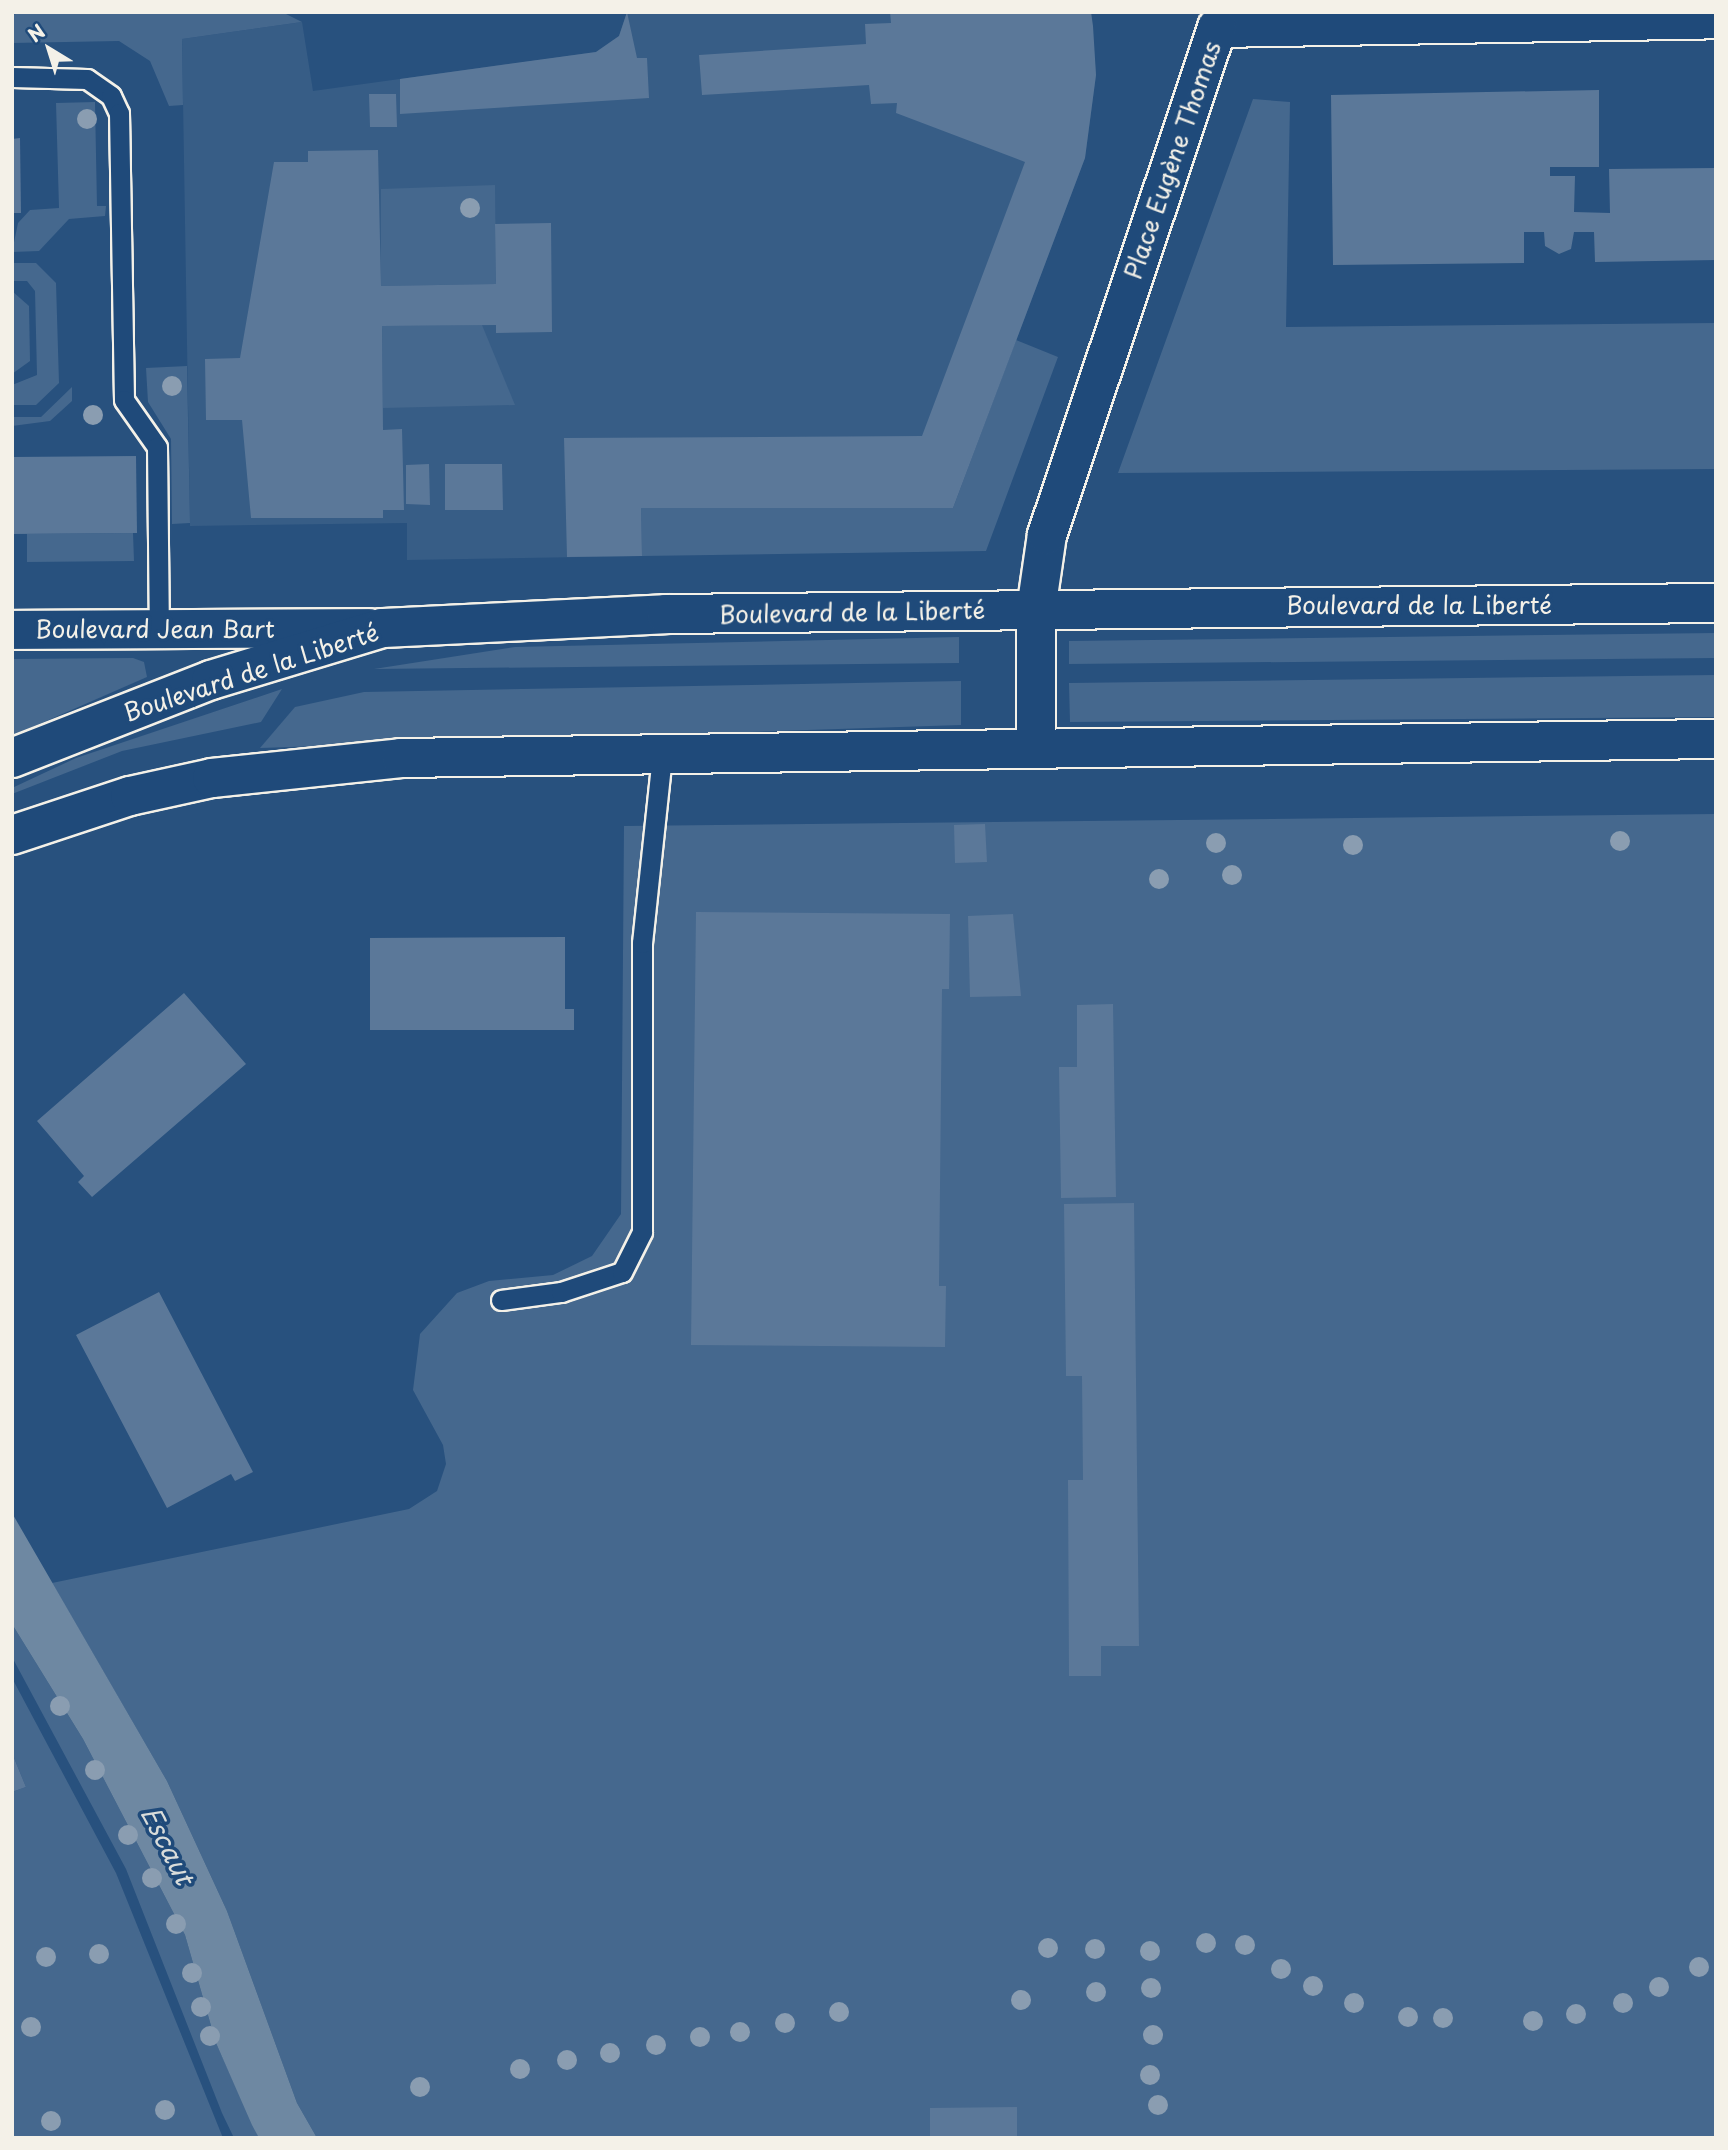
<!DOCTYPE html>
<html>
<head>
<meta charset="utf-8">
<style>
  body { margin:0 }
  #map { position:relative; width:1728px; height:2150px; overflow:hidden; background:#28517e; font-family:"Playpen Sans",sans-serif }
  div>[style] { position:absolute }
  .built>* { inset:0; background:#375d86 }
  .green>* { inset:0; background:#45688e }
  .water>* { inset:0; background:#6e88a2 }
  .building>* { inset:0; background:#5b7899 }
  .roads { filter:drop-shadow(2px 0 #f4f1e8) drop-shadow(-2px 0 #f4f1e8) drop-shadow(0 2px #f4f1e8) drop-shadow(0 -2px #f4f1e8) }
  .service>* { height:19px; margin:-9.5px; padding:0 9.5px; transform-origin:9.5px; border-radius:9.5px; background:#1f4a7a }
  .minor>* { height:38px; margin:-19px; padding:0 19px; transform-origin:19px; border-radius:19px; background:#1f4a7a }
  .secondary>* { height:38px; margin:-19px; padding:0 19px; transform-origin:19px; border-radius:19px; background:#1f4a7a }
  .trees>* { width:20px; height:20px; margin:-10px; border-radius:50%; background:#8a9db1 }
  span { translate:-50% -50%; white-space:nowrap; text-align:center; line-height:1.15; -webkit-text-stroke:7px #1f4a7a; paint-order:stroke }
  .street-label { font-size:24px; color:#f4f1e8 }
  .water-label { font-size:26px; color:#d9dcda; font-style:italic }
  .frame { position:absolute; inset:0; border:14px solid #f4f1e8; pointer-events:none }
  .north { position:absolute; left:14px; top:14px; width:70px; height:70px; -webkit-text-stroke:5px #1f4a7a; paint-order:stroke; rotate:322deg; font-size:19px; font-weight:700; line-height:28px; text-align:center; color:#f4f1e8 }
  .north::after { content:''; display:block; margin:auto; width:24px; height:32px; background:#f4f1e8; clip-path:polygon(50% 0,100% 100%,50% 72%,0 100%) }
</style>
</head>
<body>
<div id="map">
  <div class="built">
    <div style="clip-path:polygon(627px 12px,1091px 12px,1096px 75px,1085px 158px,953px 508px,642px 508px,642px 556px,407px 560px,407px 523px,190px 526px,182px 39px,302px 22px,313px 91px,596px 52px,619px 36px)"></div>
  </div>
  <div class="green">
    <div style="clip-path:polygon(23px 12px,282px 12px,302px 22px,182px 39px,183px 105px,169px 106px,150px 61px,119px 41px,12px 43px,12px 15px)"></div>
    <div style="clip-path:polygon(1253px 99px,1290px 102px,1286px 327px,1716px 323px,1716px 469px,1118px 473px)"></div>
    <div style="clip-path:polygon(95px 102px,97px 206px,106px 206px,105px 216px,69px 219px,39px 251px,12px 252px,18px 223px,30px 210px,59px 208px,56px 103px)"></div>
    <div style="clip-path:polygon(495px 185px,496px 284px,381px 286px,381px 189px)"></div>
    <div style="clip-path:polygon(12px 263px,36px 263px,56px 283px,59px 383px,36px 405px,12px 405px,12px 385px,37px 375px,35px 291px,27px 281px,12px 281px)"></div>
    <div style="clip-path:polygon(12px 291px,29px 306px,30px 361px,12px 374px)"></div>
    <div style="clip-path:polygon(482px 325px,515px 405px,383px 408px,382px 326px)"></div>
    <div style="clip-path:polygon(1016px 340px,1058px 357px,986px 551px,642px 556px,641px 508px,953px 508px)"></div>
    <div style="clip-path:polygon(187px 366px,190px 523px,172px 524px,171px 439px,148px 402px,146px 368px)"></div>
    <div style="clip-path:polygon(72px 387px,72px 401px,50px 421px,12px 426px,12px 417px,41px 417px)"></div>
    <div style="clip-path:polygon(133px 533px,134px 561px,27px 562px,27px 534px)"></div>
    <div style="clip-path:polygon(1716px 633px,1716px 658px,1069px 664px,1069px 641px)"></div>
    <div style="clip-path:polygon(959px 637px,959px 663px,374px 669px,515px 647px)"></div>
    <div style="clip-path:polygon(133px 658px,144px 662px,147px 677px,12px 736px,12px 659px)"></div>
    <div style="clip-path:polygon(1716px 675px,1716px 717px,1070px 722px,1069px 683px)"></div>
    <div style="clip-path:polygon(961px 681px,961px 725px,260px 748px,295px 707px,364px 692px)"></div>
    <div style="clip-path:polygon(282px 689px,261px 722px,122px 751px,12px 794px,12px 788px,76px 758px)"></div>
    <div style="clip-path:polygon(1716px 814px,1716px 2138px,317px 2138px,297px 2103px,227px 1911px,167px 1781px,52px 1583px,409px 1509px,437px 1491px,446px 1464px,443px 1445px,413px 1390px,420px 1334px,457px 1293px,489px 1281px,553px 1275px,592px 1256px,621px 1214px,624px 826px)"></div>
    <div style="clip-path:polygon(12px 1624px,83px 1739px,185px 1935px,216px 2043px,259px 2138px,234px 2138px,222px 2113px,126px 1869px,12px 1657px)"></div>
    <div style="clip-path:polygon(12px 1678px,116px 1873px,223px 2138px,12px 2138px,12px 1792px,26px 1787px,12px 1753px)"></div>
  </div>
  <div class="water">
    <div style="clip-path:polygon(12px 1513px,167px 1781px,227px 1911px,297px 2103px,317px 2138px,259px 2138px,252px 2125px,216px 2043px,185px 1935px,83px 1739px,12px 1624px)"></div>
  </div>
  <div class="building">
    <div style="clip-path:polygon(627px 12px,637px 58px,647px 58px,649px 98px,400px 114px,400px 79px,596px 52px,619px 36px)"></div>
    <div style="clip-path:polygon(890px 12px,1091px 12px,1093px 26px,1096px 75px,1085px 158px,953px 508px,641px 508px,642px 556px,567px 557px,564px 438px,922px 436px,1025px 162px,896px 113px,897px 103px,871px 104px,869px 85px,702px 95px,699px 55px,866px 44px,865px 24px,891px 23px)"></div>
    <div style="clip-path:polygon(1599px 90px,1599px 167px,1550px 167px,1550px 176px,1575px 176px,1574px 212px,1610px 213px,1609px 169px,1716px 168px,1716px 260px,1595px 262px,1594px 232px,1574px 232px,1571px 249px,1559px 254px,1545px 246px,1544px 232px,1524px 232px,1524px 263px,1333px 265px,1331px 95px)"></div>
    <div style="clip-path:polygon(369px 94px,396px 94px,397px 127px,370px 127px)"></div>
    <div style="clip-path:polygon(20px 138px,21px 213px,12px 213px,12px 139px)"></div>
    <div style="clip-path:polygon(378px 150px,381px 286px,496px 284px,495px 224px,551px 223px,552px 332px,496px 333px,496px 325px,382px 326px,383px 430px,402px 429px,404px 510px,383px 510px,383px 518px,251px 518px,242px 420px,206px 420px,205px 359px,240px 358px,274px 162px,308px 162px,308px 151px)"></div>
    <div style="clip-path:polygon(136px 456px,137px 533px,12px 534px,12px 457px)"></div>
    <div style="clip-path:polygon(429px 464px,430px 505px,406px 504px,406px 465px)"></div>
    <div style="clip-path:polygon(445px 464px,502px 464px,503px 510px,445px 510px)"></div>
    <div style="clip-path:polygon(985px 824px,987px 862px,955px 863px,954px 825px)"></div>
    <div style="clip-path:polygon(696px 912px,950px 914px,949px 989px,942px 989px,939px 1286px,946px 1286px,945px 1347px,691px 1345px)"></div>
    <div style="clip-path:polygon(1013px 914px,1021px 996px,970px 997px,968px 916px)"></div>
    <div style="clip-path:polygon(565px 937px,565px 1009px,574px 1009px,574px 1030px,370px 1030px,370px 938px)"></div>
    <div style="clip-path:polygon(184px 993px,246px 1064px,92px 1197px,78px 1182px,84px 1176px,37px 1121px)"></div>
    <div style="clip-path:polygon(1113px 1004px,1116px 1197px,1061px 1198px,1059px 1067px,1077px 1067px,1077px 1005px)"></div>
    <div style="clip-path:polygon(1134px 1203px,1139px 1646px,1101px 1646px,1101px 1676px,1069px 1676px,1068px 1480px,1083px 1480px,1082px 1376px,1066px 1376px,1064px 1204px)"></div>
    <div style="clip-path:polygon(159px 1292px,253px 1472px,235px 1481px,231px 1474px,167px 1508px,76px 1335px)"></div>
    <div style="clip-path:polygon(12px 1753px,26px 1787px,12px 1792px)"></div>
    <div style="clip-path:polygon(1017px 2107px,1017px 2138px,930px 2138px,930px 2108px)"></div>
  </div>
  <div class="roads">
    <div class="service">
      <div style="left:12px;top:77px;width:75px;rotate:1.5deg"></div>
      <div style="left:87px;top:79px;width:29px;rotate:35deg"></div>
      <div style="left:111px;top:96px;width:19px;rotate:65deg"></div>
      <div style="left:119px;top:113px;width:287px;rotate:89deg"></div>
      <div style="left:124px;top:400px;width:57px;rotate:54.9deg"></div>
      <div style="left:157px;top:447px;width:181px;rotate:89.4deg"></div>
      <div style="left:501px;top:1300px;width:61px;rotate:-7.6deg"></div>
      <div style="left:561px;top:1292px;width:64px;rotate:-18.2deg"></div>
      <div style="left:622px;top:1272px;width:45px;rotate:-63.4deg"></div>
      <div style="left:642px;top:1232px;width:289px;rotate:-90deg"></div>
      <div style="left:642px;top:943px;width:189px;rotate:-83.9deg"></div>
    </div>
    <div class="minor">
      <div style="left:1217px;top:28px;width:499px;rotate:-1deg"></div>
      <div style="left:12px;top:630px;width:357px;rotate:-0.3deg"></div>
      <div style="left:1036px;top:746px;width:136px;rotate:-90deg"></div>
      <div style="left:1036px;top:610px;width:76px;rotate:-81.7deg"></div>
      <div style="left:1047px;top:535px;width:535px;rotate:-71.46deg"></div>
    </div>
    <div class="secondary">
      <div style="left:12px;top:758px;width:214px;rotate:-21.4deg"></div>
      <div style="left:211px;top:680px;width:179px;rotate:-16.9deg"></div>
      <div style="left:382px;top:628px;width:284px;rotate:-2.8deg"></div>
      <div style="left:666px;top:614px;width:1050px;rotate:-0.6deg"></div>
      <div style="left:12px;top:835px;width:124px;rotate:-18.3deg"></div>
      <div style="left:130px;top:796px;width:84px;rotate:-12.4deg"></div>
      <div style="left:212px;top:778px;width:190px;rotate:-6deg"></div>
      <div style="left:401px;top:758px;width:1315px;rotate:-0.83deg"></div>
    </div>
  </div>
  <div class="trees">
    <div style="left:87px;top:119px"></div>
    <div style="left:470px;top:208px"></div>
    <div style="left:172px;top:386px"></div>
    <div style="left:93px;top:415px"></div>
    <div style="left:1620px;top:841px"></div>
    <div style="left:1216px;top:843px"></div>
    <div style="left:1353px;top:845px"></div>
    <div style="left:1232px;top:875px"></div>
    <div style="left:1159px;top:879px"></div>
    <div style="left:60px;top:1706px"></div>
    <div style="left:95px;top:1770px"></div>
    <div style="left:128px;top:1835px"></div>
    <div style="left:152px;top:1878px"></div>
    <div style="left:176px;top:1924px"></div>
    <div style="left:1206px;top:1943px"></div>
    <div style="left:1245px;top:1945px"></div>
    <div style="left:1048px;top:1948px"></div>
    <div style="left:1095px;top:1949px"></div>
    <div style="left:1150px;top:1951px"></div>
    <div style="left:99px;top:1954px"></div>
    <div style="left:46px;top:1957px"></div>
    <div style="left:1699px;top:1967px"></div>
    <div style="left:1281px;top:1969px"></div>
    <div style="left:192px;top:1973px"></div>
    <div style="left:1313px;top:1986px"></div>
    <div style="left:1659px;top:1987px"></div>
    <div style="left:1151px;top:1988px"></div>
    <div style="left:1096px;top:1992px"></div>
    <div style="left:1021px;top:2000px"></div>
    <div style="left:1354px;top:2003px"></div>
    <div style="left:1623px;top:2003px"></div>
    <div style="left:201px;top:2007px"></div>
    <div style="left:839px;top:2012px"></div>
    <div style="left:1576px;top:2014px"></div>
    <div style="left:1408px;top:2017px"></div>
    <div style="left:1443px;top:2018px"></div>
    <div style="left:1533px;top:2021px"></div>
    <div style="left:785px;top:2023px"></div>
    <div style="left:31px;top:2027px"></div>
    <div style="left:740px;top:2032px"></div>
    <div style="left:1153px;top:2035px"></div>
    <div style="left:210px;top:2036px"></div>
    <div style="left:700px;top:2037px"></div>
    <div style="left:656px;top:2045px"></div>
    <div style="left:610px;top:2053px"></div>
    <div style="left:567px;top:2060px"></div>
    <div style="left:520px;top:2069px"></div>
    <div style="left:1150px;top:2075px"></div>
    <div style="left:420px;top:2087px"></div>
    <div style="left:1158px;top:2105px"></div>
    <div style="left:165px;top:2110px"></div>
    <div style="left:51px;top:2121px"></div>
  </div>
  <div class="street-label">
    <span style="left:1172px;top:160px;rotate:-71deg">Place Eugène Thomas</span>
    <span style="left:1419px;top:605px">Boulevard de la Liberté</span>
    <span style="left:852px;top:612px;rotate:-1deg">Boulevard de la Liberté</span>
    <span style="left:155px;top:629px">Boulevard Jean Bart</span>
    <span style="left:251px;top:672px;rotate:-18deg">Boulevard de la Liberté</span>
  </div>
  <div class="water-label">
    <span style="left:168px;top:1845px;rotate:63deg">Escaut</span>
  </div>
  <div class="frame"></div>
  <div class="north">N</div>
</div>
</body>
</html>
